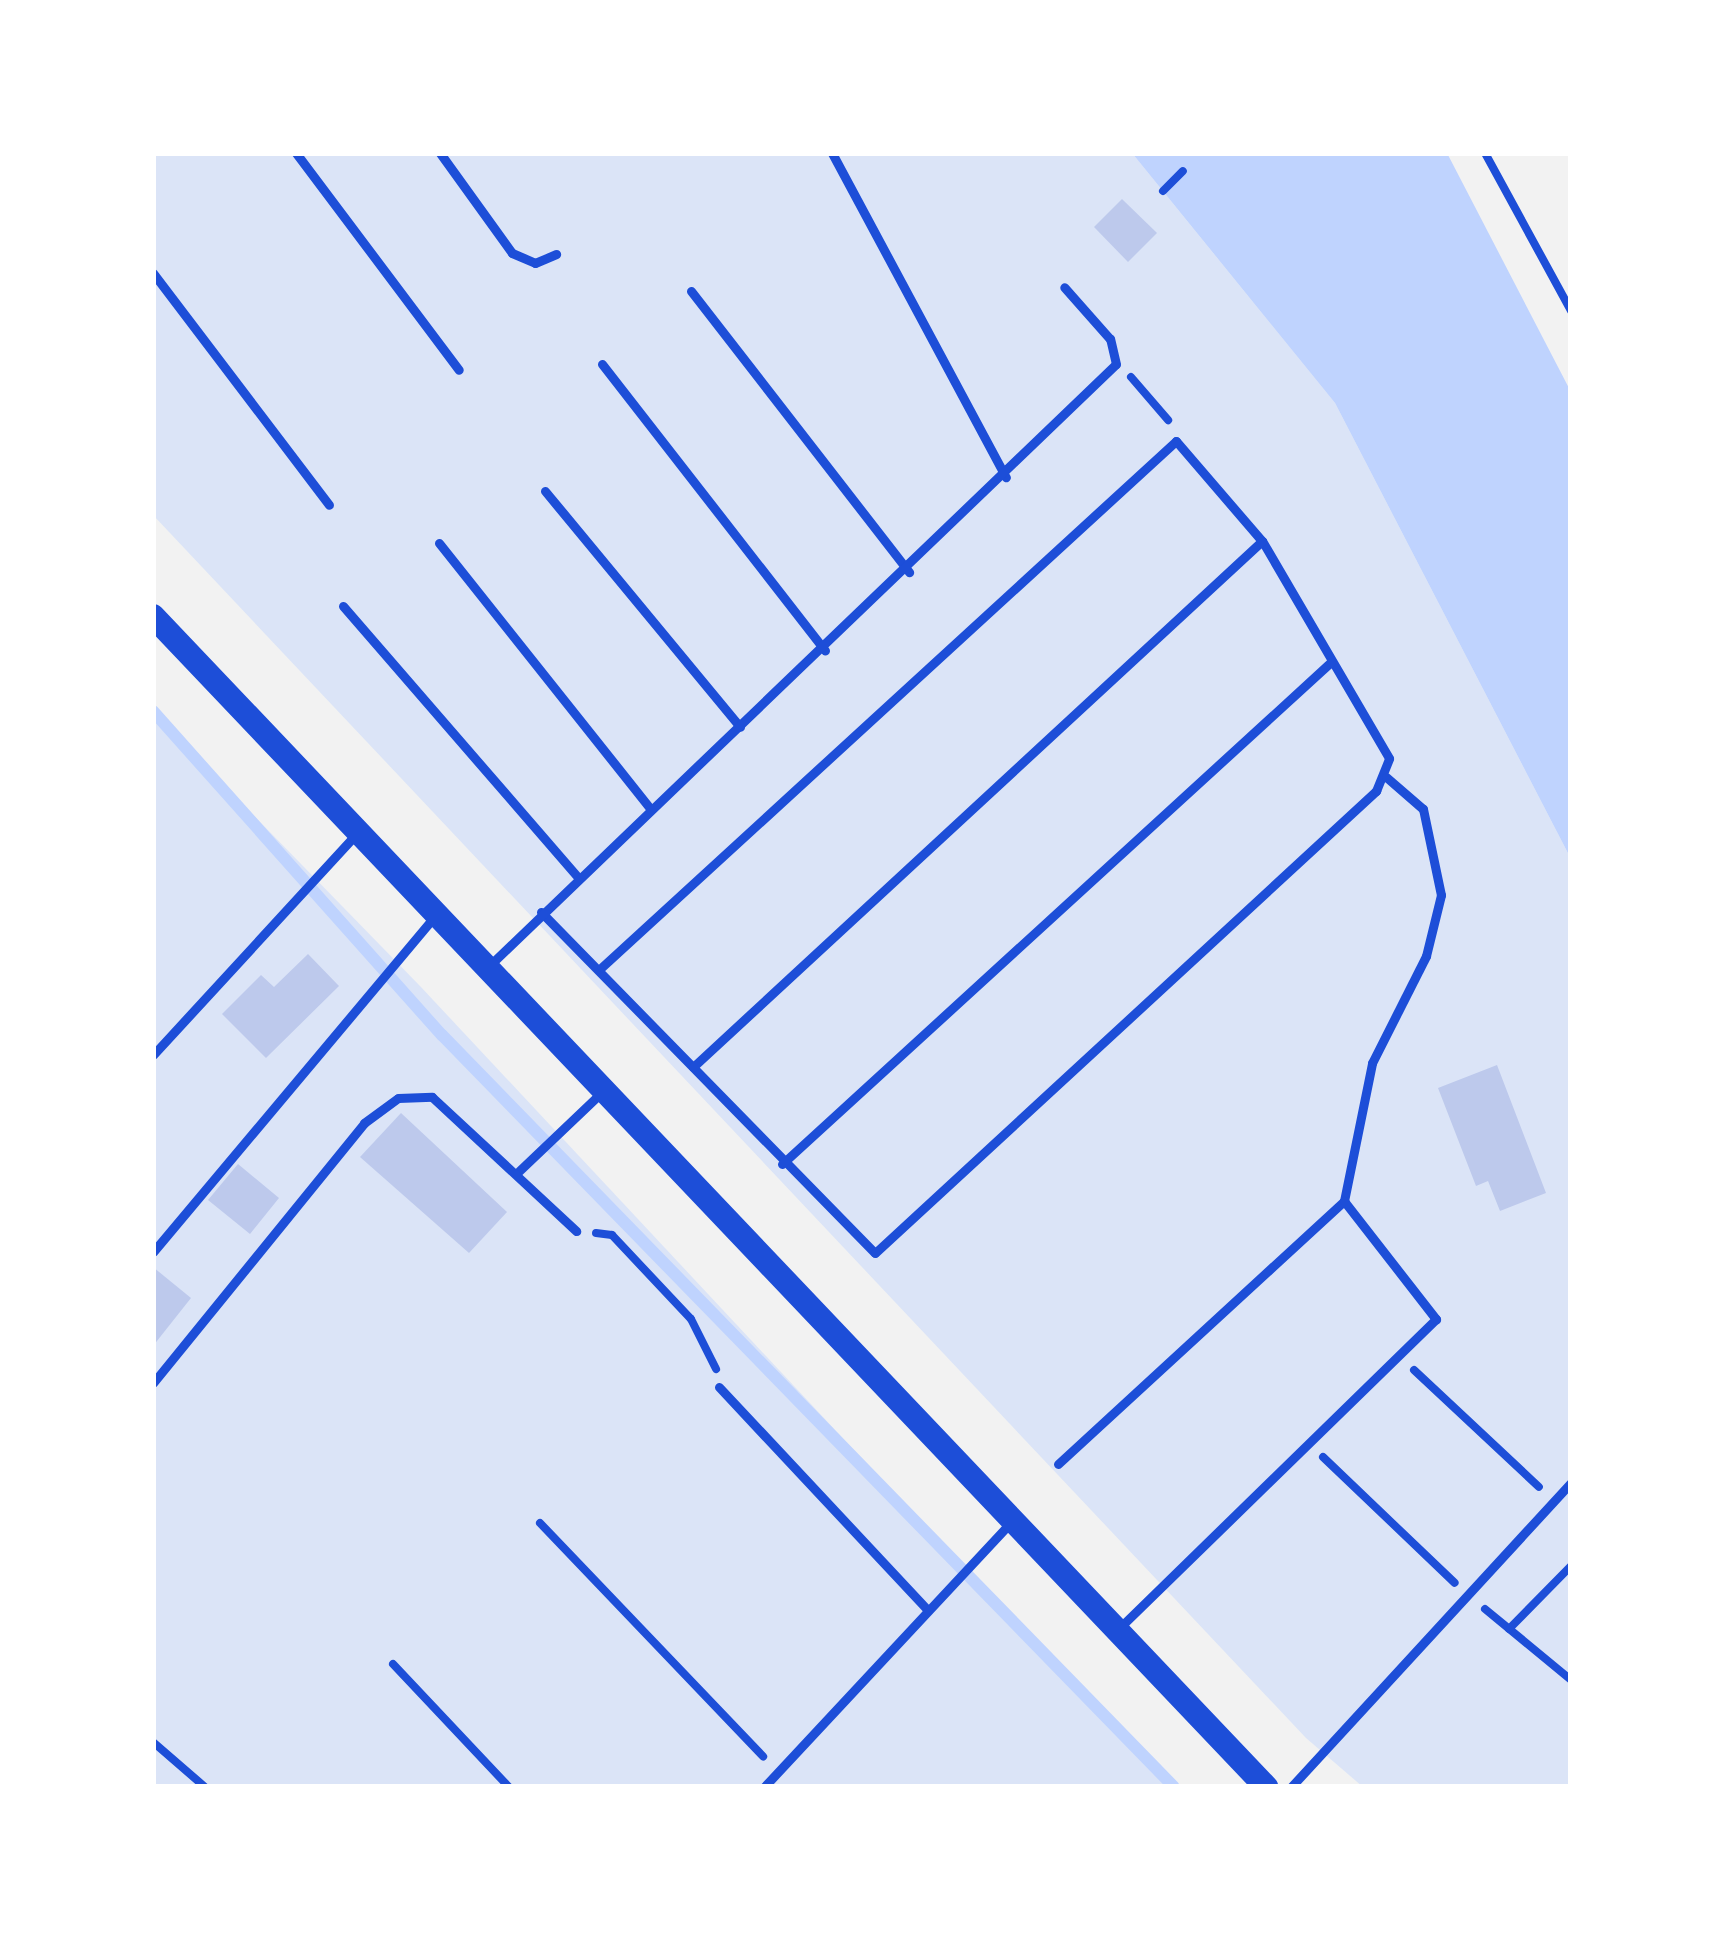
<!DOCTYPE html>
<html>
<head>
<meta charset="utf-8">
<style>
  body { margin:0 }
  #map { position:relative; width:1724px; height:1940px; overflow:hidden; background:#f2f2f2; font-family:"Varela Round",sans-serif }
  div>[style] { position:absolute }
  .green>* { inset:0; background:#dbe4f7 }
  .water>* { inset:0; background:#bfd3fe }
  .stream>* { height:12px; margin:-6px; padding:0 6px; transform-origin:6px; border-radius:6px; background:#bfd3fe }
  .building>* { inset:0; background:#bdc9ec }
  .path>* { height:8px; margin:-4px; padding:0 4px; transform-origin:4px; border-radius:4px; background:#1d4ed8 }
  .service>* { height:9px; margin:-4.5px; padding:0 4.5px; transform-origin:4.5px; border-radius:4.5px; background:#1d4ed8 }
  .secondary>* { height:24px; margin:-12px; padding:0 12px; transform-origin:12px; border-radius:12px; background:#1d4ed8 }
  span { translate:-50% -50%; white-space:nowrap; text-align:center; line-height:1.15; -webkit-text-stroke:9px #fff; paint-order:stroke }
  .frame { position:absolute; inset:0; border:156px solid #fff; pointer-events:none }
</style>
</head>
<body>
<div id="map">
  <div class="green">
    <div style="clip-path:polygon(153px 153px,1132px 153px,1335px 403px,1571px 859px,1571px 1787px,1363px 1787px,1306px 1738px,153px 515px)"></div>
    <div style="clip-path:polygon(153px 712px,420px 986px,1169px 1787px,153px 1787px)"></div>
  </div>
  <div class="water">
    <div style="clip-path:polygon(1132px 153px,1447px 153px,1571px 392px,1571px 859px,1335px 403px)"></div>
  </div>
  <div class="stream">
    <div style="left:153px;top:711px;width:434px;rotate:48.3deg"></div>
    <div style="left:442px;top:1035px;width:1049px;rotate:45.77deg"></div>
  </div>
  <div class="building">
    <div style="clip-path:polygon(1122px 199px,1157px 233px,1128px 262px,1094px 227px)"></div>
    <div style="clip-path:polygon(308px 954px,339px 986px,266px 1058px,222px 1014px,261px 975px,274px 987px)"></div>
    <div style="clip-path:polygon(1497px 1065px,1546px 1193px,1500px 1211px,1488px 1181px,1476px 1186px,1438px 1088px)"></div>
    <div style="clip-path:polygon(401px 1113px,507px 1212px,469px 1253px,360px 1157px)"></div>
    <div style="clip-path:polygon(238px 1164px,279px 1198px,250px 1234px,208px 1200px)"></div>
    <div style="clip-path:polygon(153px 1267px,191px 1298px,153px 1346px)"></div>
  </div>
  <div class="path">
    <div style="left:1485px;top:153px;width:180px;rotate:61.4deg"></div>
    <div style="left:1163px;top:191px;width:28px;rotate:-45deg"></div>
    <div style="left:1131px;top:377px;width:57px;rotate:49.3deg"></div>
    <div style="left:596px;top:1233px;width:16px;rotate:7deg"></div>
    <div style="left:612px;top:1235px;width:115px;rotate:46.8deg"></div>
    <div style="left:691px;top:1319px;width:56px;rotate:63.4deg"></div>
    <div style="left:1414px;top:1370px;width:171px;rotate:43.1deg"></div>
    <div style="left:1323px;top:1457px;width:182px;rotate:43.7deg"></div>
    <div style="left:540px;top:1523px;width:323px;rotate:46.3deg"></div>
    <div style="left:1485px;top:1609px;width:112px;rotate:39.5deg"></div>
    <div style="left:1509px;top:1629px;width:88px;rotate:-45.5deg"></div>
    <div style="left:393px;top:1664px;width:169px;rotate:46.7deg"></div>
    <div style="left:153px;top:1742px;width:69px;rotate:40.9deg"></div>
  </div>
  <div class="service">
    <div style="left:296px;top:153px;width:271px;rotate:53.1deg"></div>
    <div style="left:440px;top:153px;width:123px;rotate:54.2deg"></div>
    <div style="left:512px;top:253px;width:25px;rotate:23deg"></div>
    <div style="left:535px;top:263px;width:23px;rotate:-23deg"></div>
    <div style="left:832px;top:153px;width:368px;rotate:61.8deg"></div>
    <div style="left:153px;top:273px;width:291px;rotate:52.8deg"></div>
    <div style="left:691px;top:291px;width:356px;rotate:52.2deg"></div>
    <div style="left:602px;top:364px;width:363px;rotate:52.1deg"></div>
    <div style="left:545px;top:491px;width:306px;rotate:50.4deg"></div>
    <div style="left:439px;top:543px;width:337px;rotate:51.5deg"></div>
    <div style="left:343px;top:606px;width:357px;rotate:49.1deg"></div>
    <div style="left:541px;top:912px;width:477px;rotate:45.6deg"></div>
    <div style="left:875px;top:1253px;width:682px;rotate:-42.68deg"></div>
    <div style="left:1376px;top:791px;width:35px;rotate:-68deg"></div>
    <div style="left:1389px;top:758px;width:251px;rotate:-120.3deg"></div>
    <div style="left:1262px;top:541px;width:132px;rotate:-130.7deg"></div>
    <div style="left:1176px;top:441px;width:779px;rotate:137.5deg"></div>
    <div style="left:491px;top:964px;width:866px;rotate:-43.83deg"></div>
    <div style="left:1116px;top:364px;width:26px;rotate:-103deg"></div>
    <div style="left:1110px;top:339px;width:69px;rotate:-131.5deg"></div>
    <div style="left:153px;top:1055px;width:300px;rotate:-47.4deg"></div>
    <div style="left:693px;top:1067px;width:775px;rotate:-42.75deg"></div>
    <div style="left:782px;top:1164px;width:744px;rotate:-42.44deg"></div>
    <div style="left:519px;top:1171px;width:116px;rotate:-43.6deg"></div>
    <div style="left:1344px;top:1201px;width:141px;rotate:-78.5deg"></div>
    <div style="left:1372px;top:1063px;width:120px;rotate:-63.2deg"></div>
    <div style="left:1426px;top:956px;width:63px;rotate:-76.2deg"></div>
    <div style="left:1441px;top:895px;width:88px;rotate:-101.8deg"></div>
    <div style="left:1423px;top:809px;width:49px;rotate:-139.1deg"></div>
    <div style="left:153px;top:1252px;width:440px;rotate:-50deg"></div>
    <div style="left:153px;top:1383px;width:335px;rotate:-50.9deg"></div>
    <div style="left:364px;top:1123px;width:42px;rotate:-36.3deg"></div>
    <div style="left:398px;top:1098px;width:34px;rotate:-2deg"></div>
    <div style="left:432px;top:1097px;width:197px;rotate:42.9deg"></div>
    <div style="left:719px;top:1387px;width:303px;rotate:46.9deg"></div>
    <div style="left:1058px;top:1464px;width:389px;rotate:-42.6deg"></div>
    <div style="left:1344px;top:1201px;width:150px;rotate:52.1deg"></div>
    <div style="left:1436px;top:1319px;width:443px;rotate:135.7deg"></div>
    <div style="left:764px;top:1787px;width:358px;rotate:-47deg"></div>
    <div style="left:1291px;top:1787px;width:413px;rotate:-47.4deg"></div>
  </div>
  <div class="secondary">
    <div style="left:153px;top:616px;width:1616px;rotate:46.45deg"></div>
  </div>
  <div class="frame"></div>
</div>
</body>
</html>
